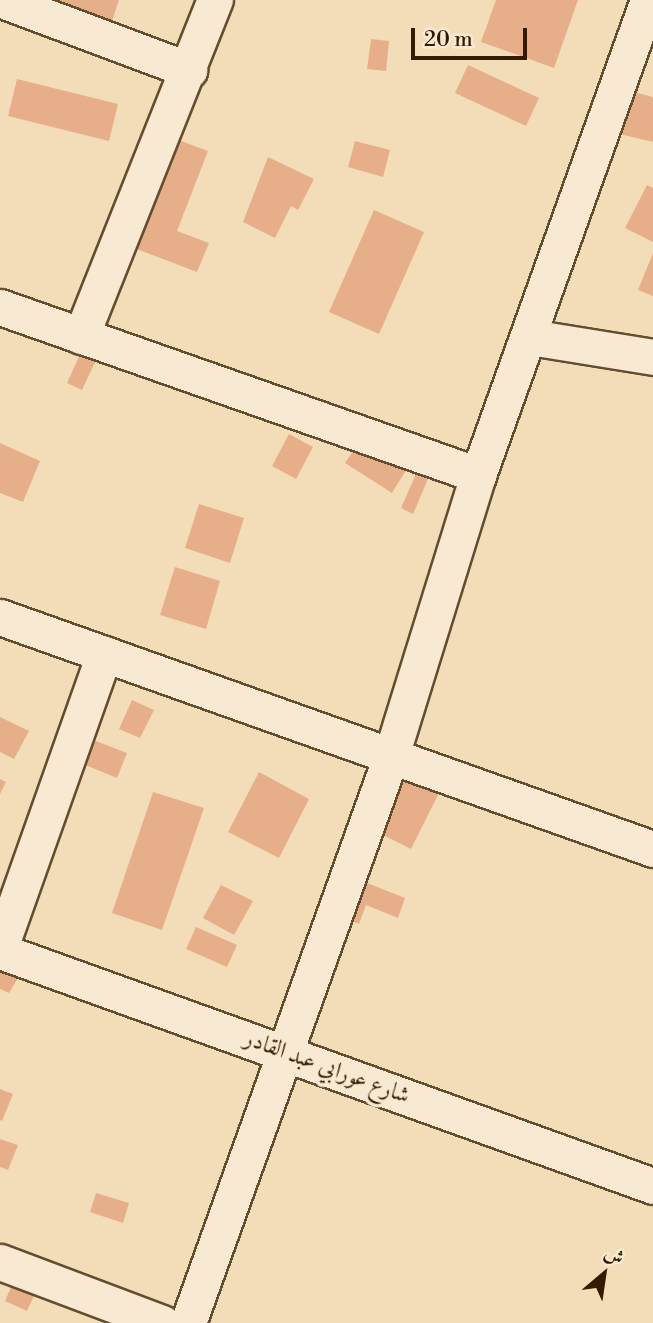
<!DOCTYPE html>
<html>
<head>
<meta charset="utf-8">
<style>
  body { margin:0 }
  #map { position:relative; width:653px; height:1323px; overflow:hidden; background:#f3ddb9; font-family:"Libre Bodoni",Amiri,serif }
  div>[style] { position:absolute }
  .building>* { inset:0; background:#e7af89 }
  .roads { filter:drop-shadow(2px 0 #644c2e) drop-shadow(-2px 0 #644c2e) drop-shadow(0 2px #644c2e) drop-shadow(0 -2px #644c2e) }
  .street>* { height:35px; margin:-17.5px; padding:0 17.5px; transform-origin:17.5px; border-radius:17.5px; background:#f7e9d2 }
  span { translate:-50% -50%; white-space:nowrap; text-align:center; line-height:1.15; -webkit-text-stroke:7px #f7e9d2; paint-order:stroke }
  .street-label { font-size:23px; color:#341b00 }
  .north { position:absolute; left:569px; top:1239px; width:70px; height:70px; -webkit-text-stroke:5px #f7e9d2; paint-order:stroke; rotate:29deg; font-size:19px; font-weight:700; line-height:28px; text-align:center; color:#341b00 }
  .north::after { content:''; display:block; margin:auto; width:24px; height:32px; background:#341b00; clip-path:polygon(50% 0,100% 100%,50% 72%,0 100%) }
  .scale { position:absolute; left:411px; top:28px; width:116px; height:32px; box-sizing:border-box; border:4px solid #341b00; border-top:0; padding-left:9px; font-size:21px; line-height:24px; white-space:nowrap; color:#341b00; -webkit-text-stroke:5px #f7e9d2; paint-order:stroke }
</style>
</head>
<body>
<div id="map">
  <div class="building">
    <div style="clip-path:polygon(47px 0,119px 0,109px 30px)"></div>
    <div style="clip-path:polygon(496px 0,578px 0,554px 68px,481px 42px)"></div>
    <div style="clip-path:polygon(371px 39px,389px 41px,386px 71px,367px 69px)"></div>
    <div style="clip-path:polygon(468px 65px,539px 98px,526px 126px,455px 93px)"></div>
    <div style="clip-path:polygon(17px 79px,118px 104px,109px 141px,8px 116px)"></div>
    <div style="clip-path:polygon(618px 88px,653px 97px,653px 142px,607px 131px)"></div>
    <div style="clip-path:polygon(149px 129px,208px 151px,177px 231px,209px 243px,197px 272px,108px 238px)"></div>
    <div style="clip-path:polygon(355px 141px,390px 150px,383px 177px,348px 167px)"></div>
    <div style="clip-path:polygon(268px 157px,314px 179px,298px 210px,291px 206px,275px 238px,243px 222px)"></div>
    <div style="clip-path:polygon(647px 185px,653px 188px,653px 242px,625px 228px)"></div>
    <div style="clip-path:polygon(374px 210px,424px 232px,379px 334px,329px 312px)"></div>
    <div style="clip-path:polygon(653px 253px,653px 296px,638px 290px)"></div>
    <div style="clip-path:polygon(81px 352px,96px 360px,82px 390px,67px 383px)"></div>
    <div style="clip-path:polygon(289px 434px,313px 447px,296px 479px,272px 466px)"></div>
    <div style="clip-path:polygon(362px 438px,408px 467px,392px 493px,345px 463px)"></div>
    <div style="clip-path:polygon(0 443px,40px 461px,23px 502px,0 493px)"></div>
    <div style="clip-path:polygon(419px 467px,431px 472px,413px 514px,401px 508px)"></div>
    <div style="clip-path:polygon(199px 504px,244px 518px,230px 563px,185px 548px)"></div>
    <div style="clip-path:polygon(175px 567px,220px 581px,206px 629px,160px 615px)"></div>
    <div style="clip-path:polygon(132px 700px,154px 710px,140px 738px,119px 729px)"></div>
    <div style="clip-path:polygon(0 717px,29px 731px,14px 759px,0 752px)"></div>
    <div style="clip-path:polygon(75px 733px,127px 753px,117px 778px,66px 757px)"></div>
    <div style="clip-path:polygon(389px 763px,441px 789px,411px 849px,359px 823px)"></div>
    <div style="clip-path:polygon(259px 772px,309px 799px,279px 858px,228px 832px)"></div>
    <div style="clip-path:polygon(0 779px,6px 782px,0 794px)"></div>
    <div style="clip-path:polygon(153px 792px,204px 808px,162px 930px,112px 913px)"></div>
    <div style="clip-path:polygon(342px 873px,405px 898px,398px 918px,366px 905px,359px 924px,328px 911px)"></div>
    <div style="clip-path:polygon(221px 885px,253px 901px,234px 935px,203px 918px)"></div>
    <div style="clip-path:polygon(196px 927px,237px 945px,227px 967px,186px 949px)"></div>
    <div style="clip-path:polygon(0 963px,25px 966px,9px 993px,0 989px)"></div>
    <div style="clip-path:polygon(0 1089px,13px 1094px,2px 1121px,0 1120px)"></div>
    <div style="clip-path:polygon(0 1139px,18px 1145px,8px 1170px,0 1167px)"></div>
    <div style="clip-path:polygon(96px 1193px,129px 1203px,123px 1223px,90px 1212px)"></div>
    <div style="clip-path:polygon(12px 1285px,34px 1296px,27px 1311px,5px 1301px)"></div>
  </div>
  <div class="roads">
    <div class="street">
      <div style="left:2px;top:0;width:200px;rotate:20.5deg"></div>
      <div style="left:0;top:307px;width:507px;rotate:19.36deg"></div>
      <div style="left:81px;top:336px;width:362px;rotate:-68.3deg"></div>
      <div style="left:530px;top:337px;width:125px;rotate:9.2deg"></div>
      <div style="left:0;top:617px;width:693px;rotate:19.56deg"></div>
      <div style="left:0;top:948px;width:312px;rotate:-70.5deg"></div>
      <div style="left:0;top:951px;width:694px;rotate:19.79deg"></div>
      <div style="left:0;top:1262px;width:173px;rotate:20.6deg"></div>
      <div style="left:188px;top:1323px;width:602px;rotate:-70.3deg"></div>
      <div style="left:391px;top:756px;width:294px;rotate:-72.8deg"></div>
      <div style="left:478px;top:475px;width:505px;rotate:-70.31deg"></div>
    </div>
  </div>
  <div class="street-label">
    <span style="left:327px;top:1067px;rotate:20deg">شارع عورابي عبد القادر</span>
  </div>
  <div class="north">ش</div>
  <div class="scale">20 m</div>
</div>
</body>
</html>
